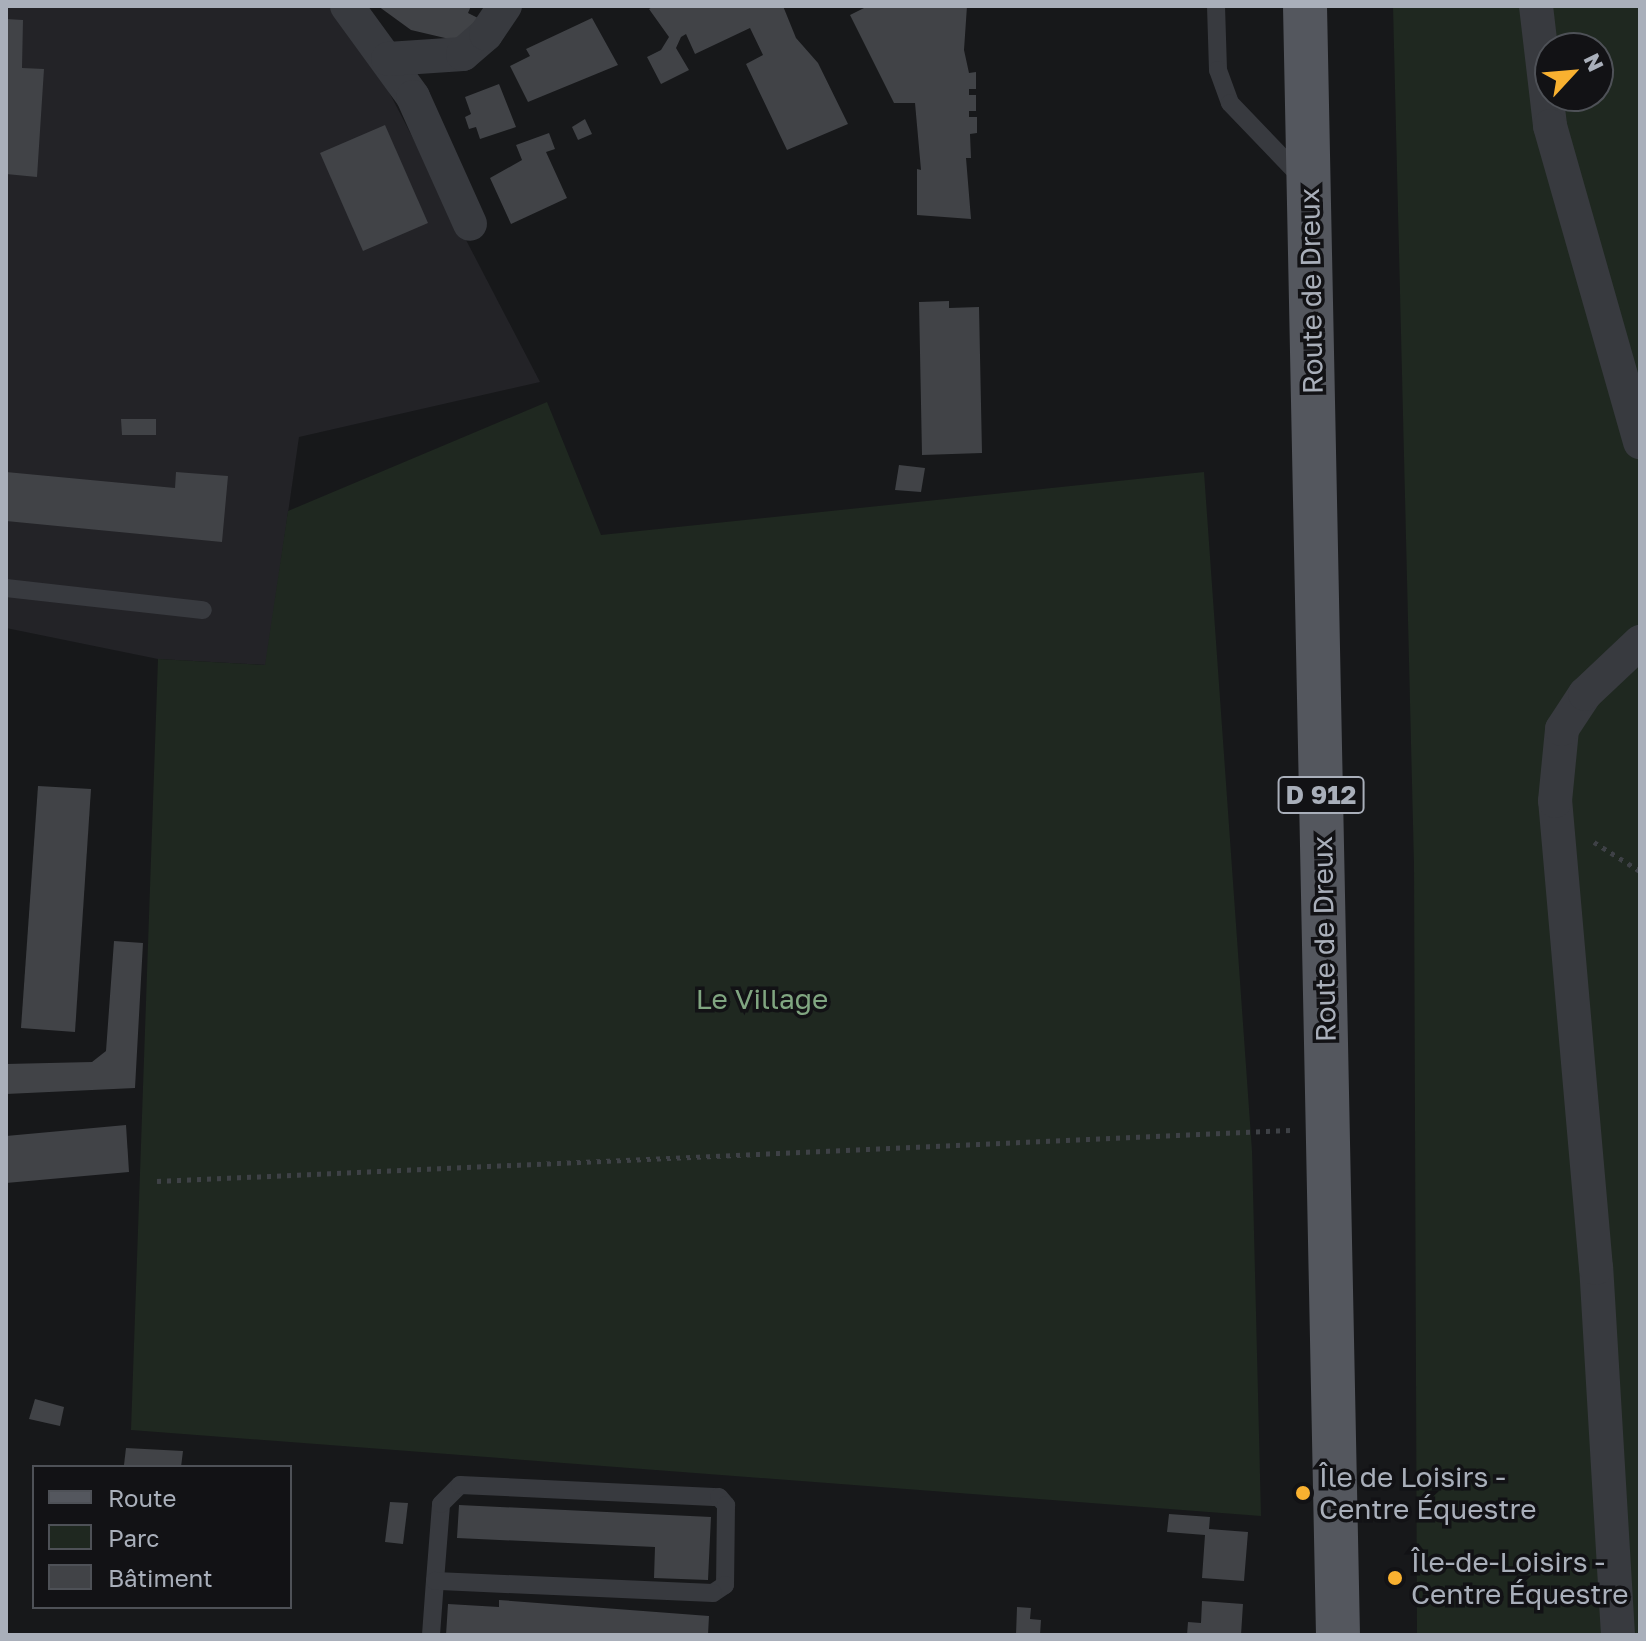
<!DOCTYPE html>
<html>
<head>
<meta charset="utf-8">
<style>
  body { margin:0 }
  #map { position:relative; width:1646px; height:1641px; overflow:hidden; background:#17181a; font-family:"Golos Text",sans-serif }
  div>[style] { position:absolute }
  .built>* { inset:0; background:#232327 }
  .green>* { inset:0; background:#1f2820 }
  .building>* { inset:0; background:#414347 }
  .path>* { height:5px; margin-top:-2.5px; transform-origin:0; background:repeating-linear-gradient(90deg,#3e4146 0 4px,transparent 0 10px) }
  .service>* { height:18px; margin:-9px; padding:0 9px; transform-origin:9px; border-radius:9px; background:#383a3f }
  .minor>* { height:34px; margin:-17px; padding:0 17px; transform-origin:17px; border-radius:17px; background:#383a3f }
  .primary>* { height:44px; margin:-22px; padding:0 22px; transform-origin:22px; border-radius:22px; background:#54575e }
  .dots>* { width:22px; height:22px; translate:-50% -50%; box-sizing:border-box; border:4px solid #121215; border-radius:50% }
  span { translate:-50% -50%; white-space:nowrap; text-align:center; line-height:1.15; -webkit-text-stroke:7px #121215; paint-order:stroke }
  .shield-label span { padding:2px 6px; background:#121215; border:2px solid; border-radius:6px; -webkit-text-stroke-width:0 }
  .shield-label { font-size:26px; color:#a9afba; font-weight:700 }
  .street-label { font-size:28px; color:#a9afba }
  .park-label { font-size:28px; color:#80a681 }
  .poi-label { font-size:28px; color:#a9afba }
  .left { translate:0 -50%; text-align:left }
  .frame { position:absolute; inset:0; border:8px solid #a9afba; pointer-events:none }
  .legend { position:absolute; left:32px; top:1465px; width:260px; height:144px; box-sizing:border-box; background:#121215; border:2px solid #4e5157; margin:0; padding:10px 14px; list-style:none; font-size:24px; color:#a9afba }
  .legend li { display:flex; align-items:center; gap:16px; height:40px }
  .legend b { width:40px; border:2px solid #4e5157 }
  .north { position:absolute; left:1534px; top:32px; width:80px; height:80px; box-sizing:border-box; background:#121215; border:2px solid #4e5157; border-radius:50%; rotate:64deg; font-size:22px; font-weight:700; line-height:32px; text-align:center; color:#a9afba }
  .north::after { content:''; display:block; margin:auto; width:28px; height:36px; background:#f9b130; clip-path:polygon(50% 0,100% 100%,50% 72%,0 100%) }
</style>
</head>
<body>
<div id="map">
  <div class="built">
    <div style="clip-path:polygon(6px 6px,328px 6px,365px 46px,540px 382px,299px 437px,266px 665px,158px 659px,6px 628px)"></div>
  </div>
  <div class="green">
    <div style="clip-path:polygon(evenodd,1393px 6px,1640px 6px,1640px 1635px,1417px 1635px,1414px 865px,1393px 6px,1550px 48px,1598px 48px,1598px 96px,1550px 96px,1550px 48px)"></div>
    <div style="clip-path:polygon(547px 402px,601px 535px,1204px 472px,1252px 1151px,1261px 1516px,131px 1430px,158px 659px,265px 665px,288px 511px)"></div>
  </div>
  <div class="building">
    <div style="clip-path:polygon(378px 6px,471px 6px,468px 13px,478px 18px,462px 42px,411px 30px)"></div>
    <div style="clip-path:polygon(654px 6px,783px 6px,796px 38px,818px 63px,848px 124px,787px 150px,746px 64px,763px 55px,750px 28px,695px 54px,686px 34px,681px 37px,676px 48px,689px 70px,661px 84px,647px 57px,661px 50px,669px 37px,649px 9px)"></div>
    <div style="clip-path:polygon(868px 6px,967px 6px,964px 50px,969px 73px,976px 72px,976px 89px,969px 89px,969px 95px,976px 95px,976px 111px,969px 111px,969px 117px,977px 117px,977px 133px,970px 134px,971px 158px,966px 158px,971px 219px,917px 215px,917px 169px,921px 170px,915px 103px,894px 103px,850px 15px)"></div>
    <div style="clip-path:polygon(592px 18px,618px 65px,528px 102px,510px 66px,530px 56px,526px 49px)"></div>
    <div style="clip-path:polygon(6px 19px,23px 20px,22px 68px,44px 69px,37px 177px,6px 174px)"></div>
    <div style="clip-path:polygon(499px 84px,516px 127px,480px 139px,476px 127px,469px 129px,465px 117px,471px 114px,465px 97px)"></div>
    <div style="clip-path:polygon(585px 119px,592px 134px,578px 140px,572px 127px)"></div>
    <div style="clip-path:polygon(385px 125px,428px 223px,363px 251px,320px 153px)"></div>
    <div style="clip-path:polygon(549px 133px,555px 149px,546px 152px,567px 198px,511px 224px,490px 178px,522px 160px,516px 145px)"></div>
    <div style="clip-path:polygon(949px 301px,949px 308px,979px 307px,982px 453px,922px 455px,919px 302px)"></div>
    <div style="clip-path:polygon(121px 419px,156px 419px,156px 435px,122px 435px)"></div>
    <div style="clip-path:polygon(899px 465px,925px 468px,921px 492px,895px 490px)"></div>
    <div style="clip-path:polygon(6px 472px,175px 488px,176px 472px,228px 476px,222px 542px,6px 521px)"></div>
    <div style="clip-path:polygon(38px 786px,91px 789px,75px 1032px,21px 1028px)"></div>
    <div style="clip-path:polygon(114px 941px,143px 943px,135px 1088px,6px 1094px,6px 1064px,92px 1062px,106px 1051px)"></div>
    <div style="clip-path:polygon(126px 1125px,129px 1172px,6px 1183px,6px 1136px)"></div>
    <div style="clip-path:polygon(35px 1399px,64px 1407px,60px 1426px,29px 1419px)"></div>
    <div style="clip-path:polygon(126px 1448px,183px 1451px,181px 1467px,124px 1465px)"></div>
    <div style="clip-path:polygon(390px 1502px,408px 1503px,403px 1544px,385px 1542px)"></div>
    <div style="clip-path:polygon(459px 1505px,711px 1517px,708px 1580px,654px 1578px,655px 1547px,457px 1538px)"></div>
    <div style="clip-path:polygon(1169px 1514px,1210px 1517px,1209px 1529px,1248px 1532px,1244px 1581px,1202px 1578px,1205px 1535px,1167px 1532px)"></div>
    <div style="clip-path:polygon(499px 1600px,709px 1616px,708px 1635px,446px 1635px,448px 1604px,499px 1607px)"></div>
    <div style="clip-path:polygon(1202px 1601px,1243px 1604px,1241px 1635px,1187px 1635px,1188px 1622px,1201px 1623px)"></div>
    <div style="clip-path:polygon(1017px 1607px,1031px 1608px,1030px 1619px,1041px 1620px,1040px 1635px,1016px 1635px)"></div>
  </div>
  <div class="path">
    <div style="left:1594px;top:842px;width:54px;rotate:32.2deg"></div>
    <div style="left:157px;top:1181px;width:1135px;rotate:-2.58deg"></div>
  </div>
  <div class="service">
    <div style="left:1216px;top:6px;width:64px;rotate:88.2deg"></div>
    <div style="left:1218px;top:70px;width:35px;rotate:70deg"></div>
    <div style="left:1230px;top:103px;width:105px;rotate:46.2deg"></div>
    <div style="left:6px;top:588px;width:198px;rotate:6.4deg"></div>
    <div style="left:431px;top:1635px;width:54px;rotate:-85.8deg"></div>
    <div style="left:435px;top:1581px;width:77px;rotate:-85.5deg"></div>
    <div style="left:441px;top:1504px;width:27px;rotate:-45deg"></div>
    <div style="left:460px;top:1485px;width:259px;rotate:2.7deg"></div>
    <div style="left:719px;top:1497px;width:11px;rotate:49deg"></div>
    <div style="left:726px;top:1505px;width:80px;rotate:90.7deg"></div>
    <div style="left:725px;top:1585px;width:14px;rotate:146deg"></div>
    <div style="left:713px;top:1593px;width:278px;rotate:-177.5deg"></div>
  </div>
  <div class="minor">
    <div style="left:347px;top:6px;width:112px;rotate:54deg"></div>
    <div style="left:413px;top:97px;width:139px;rotate:65.8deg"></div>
    <div style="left:1536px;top:6px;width:121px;rotate:83.3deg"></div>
    <div style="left:1550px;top:126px;width:329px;rotate:74.1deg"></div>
    <div style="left:388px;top:59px;width:75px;rotate:-3.8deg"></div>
    <div style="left:463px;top:54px;width:30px;rotate:-41deg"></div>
    <div style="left:486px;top:34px;width:34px;rotate:-56deg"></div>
    <div style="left:1618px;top:1635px;width:368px;rotate:-93.4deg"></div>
    <div style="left:1596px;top:1268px;width:469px;rotate:-95deg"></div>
    <div style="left:1555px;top:801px;width:72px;rotate:-84.4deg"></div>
    <div style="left:1562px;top:729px;width:42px;rotate:-56.7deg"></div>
    <div style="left:1585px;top:694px;width:76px;rotate:-43.4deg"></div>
  </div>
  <div class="primary">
    <div style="left:1305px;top:6px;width:1629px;rotate:88.84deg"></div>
  </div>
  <div class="dots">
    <div style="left:1303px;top:1493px;background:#f9b130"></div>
    <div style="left:1395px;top:1578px;background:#f9b130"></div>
  </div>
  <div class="shield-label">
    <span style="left:1321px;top:795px">D 912</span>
  </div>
  <div class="street-label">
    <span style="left:1311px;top:291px;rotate:-91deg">Route de Dreux</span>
    <span style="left:1324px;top:939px;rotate:-91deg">Route de Dreux</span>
  </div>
  <div class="park-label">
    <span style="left:762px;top:999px">Le Village</span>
  </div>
  <div class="poi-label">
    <span class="left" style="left:1319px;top:1493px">Île de Loisirs -<br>Centre Équestre</span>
    <span class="left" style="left:1411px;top:1578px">Île-de-Loisirs -<br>Centre Équestre</span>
  </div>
  <div class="frame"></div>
  <ul class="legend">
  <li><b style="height:10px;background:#54575e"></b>Route</li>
  <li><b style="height:22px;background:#1f2820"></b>Parc</li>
  <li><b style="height:22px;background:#414347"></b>Bâtiment</li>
  </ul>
  <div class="north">N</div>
</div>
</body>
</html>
